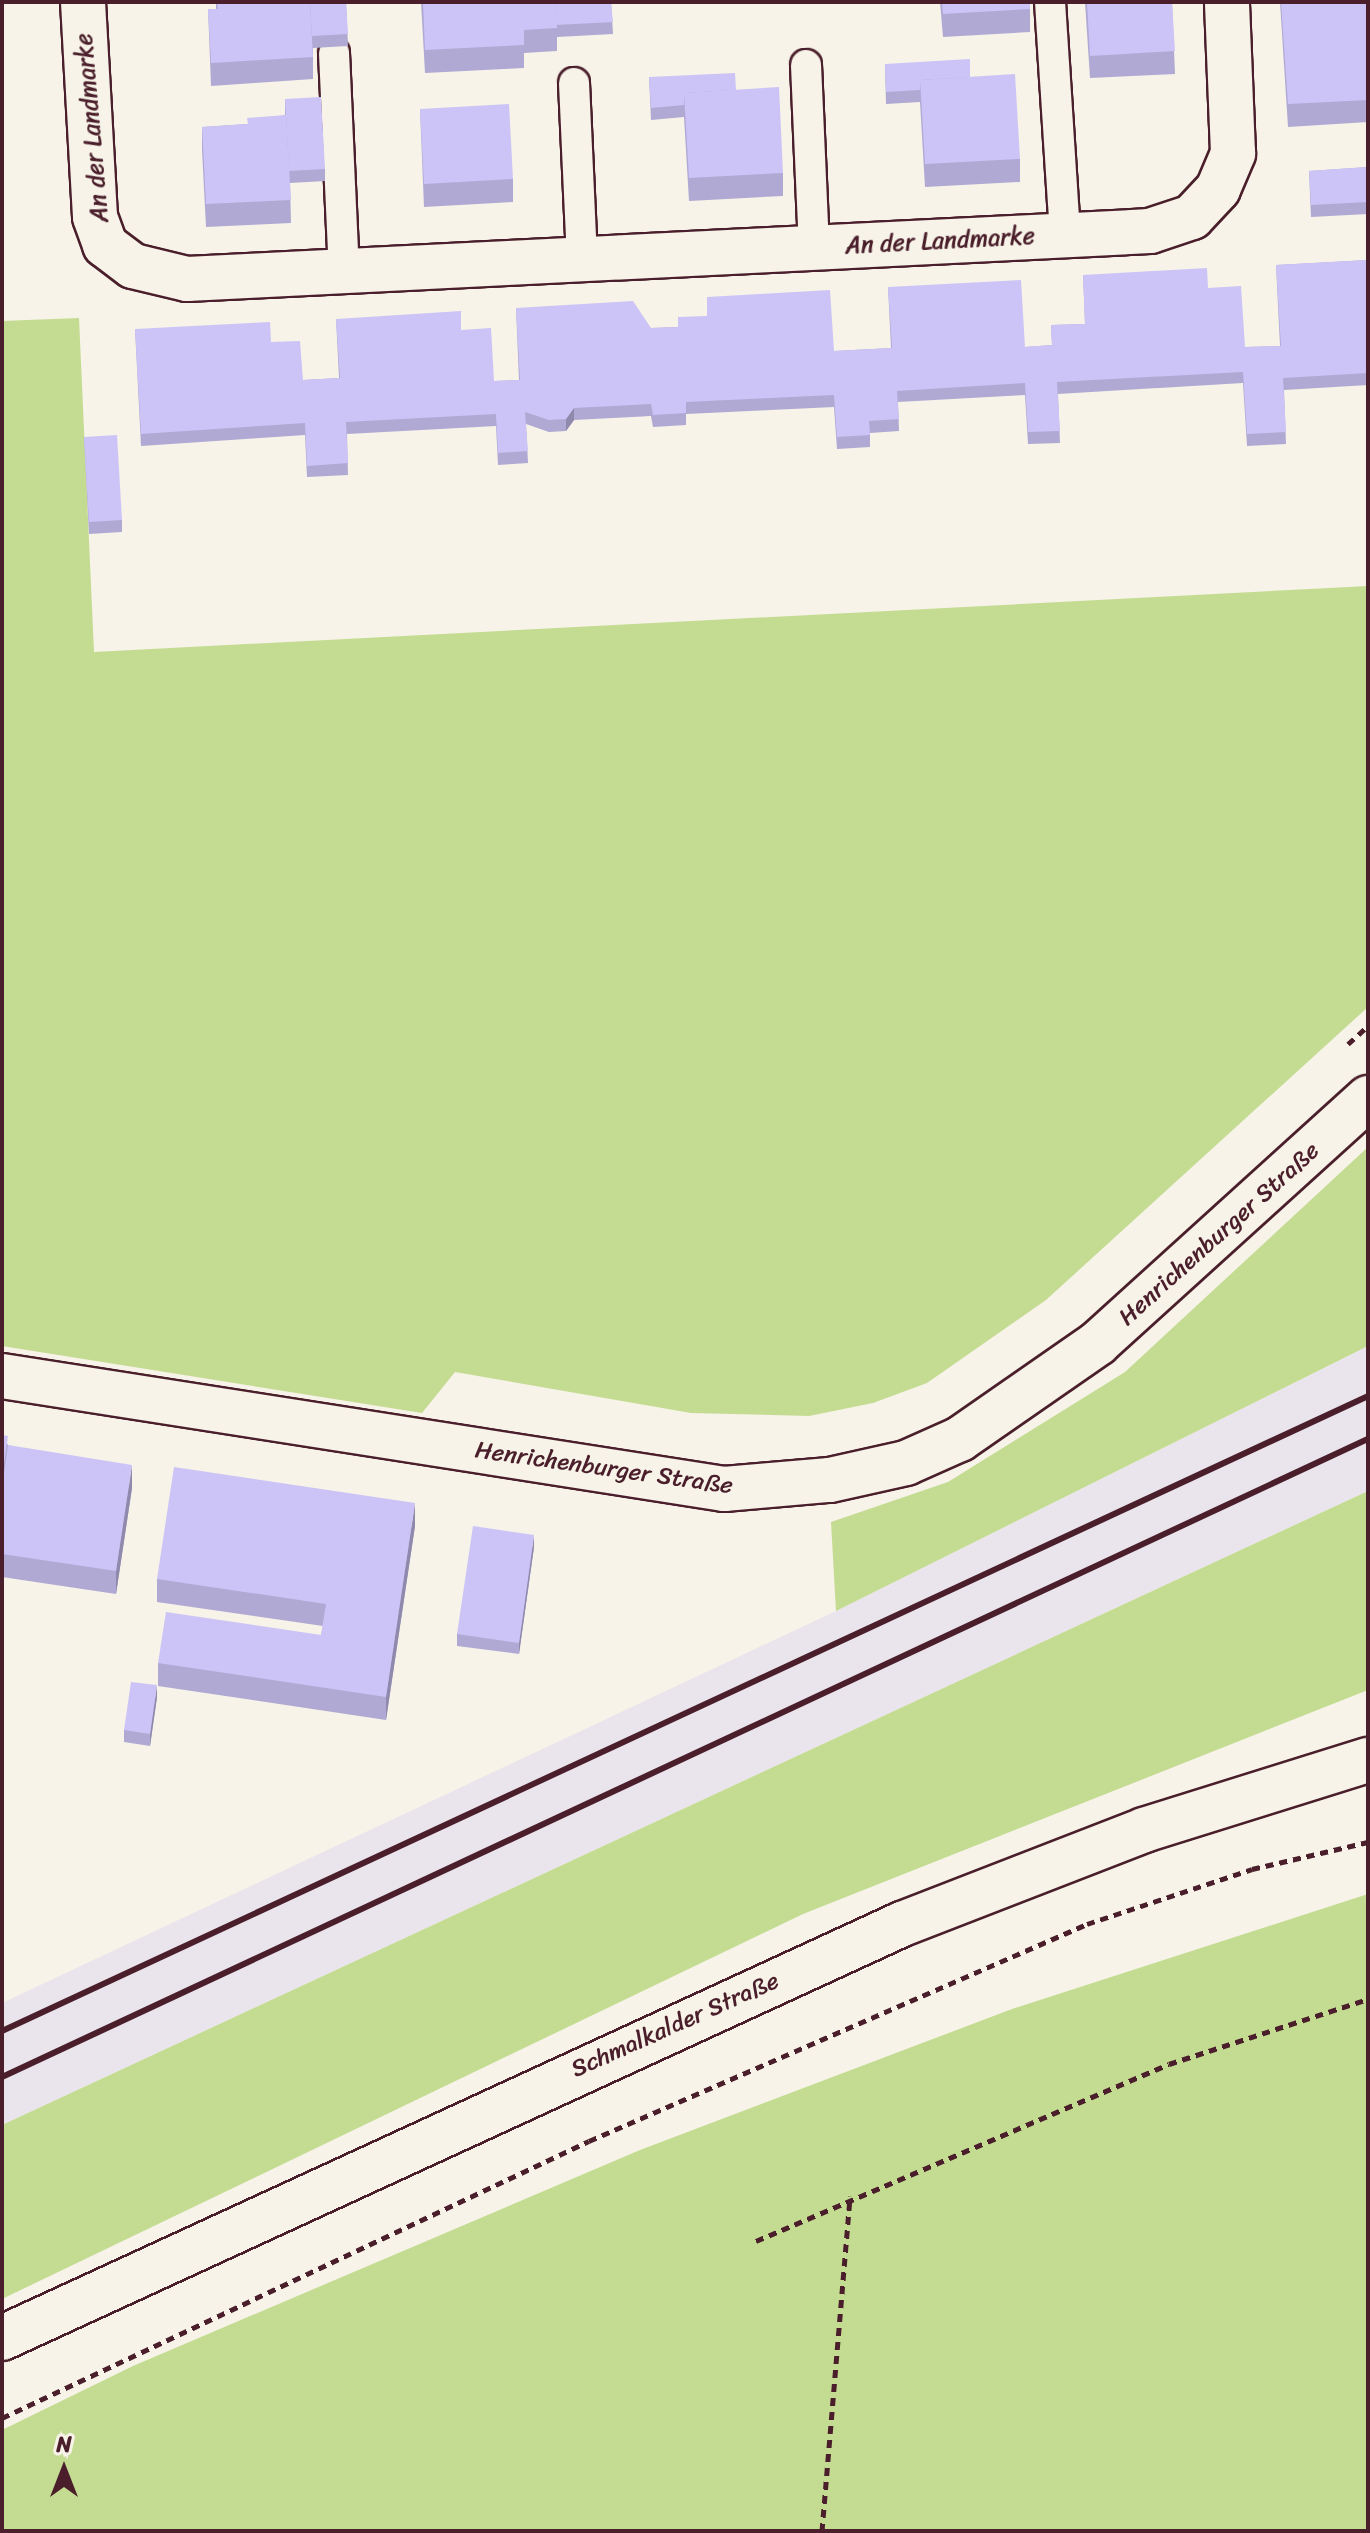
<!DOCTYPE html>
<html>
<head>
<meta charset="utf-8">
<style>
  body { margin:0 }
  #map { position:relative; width:1370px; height:2533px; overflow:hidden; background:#f7f3e8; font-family:Sriracha,sans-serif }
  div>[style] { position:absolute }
  .built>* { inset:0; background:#eae5ec }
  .green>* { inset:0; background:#c4dc92 }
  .path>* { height:5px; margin-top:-2.5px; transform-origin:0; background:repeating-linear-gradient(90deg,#4a1f2b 0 8px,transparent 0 14px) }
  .roads { filter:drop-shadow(2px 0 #4a1f2b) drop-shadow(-2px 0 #4a1f2b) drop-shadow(0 2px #4a1f2b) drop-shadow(0 -2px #4a1f2b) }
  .service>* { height:30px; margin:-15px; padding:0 15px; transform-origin:15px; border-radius:15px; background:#f7f3e8 }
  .minor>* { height:44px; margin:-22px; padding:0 22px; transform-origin:22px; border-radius:22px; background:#f7f3e8 }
  .secondary>* { height:44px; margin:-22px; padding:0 22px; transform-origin:22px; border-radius:22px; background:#f7f3e8 }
  .rail>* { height:6px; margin:-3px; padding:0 3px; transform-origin:3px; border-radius:3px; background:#4a1f2b }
  .wall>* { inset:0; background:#afa9d4 }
  .shaded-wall>* { inset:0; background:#8f89ac }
  .building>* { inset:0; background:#ccc4f6 }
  span { translate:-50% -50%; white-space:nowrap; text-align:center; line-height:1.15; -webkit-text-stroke:8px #f7f3e8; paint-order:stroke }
  .street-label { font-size:24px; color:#4a1f2b }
  .frame { position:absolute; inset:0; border:4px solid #4a1f2b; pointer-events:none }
  .north { position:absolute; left:24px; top:2429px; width:80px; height:80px; -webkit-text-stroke:6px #f7f3e8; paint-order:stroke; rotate:0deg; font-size:22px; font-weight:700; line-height:32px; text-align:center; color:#4a1f2b }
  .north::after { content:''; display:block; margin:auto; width:28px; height:36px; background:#4a1f2b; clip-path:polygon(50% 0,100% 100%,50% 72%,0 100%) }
</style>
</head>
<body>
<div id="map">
  <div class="built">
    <div style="clip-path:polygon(1368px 1346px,1368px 1491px,2px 2125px,2px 2003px,836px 1611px)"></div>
  </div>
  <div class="green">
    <div style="clip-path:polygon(79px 318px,94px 652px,1368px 586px,1368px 1007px,1046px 1300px,927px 1383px,873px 1403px,809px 1416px,691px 1413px,455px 1372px,422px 1413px,2px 1346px,2px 321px)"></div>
    <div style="clip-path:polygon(1368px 1147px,1368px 1346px,836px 1611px,831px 1522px,948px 1482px,1125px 1372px)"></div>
    <div style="clip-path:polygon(1368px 1491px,1368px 1690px,803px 1914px,2px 2299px,2px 2125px)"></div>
    <div style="clip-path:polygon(1368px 1894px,1368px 2531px,2px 2531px,2px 2430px,133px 2366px,640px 2150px,1012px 2009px)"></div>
  </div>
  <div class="path">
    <div style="left:1348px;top:1044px;width:27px;rotate:-42deg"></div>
    <div style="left:756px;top:2241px;width:449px;rotate:-23.2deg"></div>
    <div style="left:1169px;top:2064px;width:209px;rotate:-18.1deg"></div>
    <div style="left:2px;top:2418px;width:649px;rotate:-25.26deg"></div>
    <div style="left:589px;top:2141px;width:543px;rotate:-23.54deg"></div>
    <div style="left:1087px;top:1924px;width:174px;rotate:-18.4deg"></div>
    <div style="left:1252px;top:1869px;width:119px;rotate:-13.1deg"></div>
    <div style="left:822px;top:2531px;width:336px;rotate:-85.2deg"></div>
  </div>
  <div class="roads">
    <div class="service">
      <div style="left:1050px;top:2px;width:233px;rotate:86.3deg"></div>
      <div style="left:334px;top:53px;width:218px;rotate:87.4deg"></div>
      <div style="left:806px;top:65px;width:182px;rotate:87.5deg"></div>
      <div style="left:574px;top:83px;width:176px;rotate:87.4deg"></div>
    </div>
    <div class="minor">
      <div style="left:83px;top:2px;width:215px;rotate:86.8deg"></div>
      <div style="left:95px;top:217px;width:30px;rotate:70deg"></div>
      <div style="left:105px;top:245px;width:35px;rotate:37deg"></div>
      <div style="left:133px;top:266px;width:56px;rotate:13.5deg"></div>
      <div style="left:187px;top:279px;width:964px;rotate:-2.85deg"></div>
      <div style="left:1150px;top:231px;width:44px;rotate:-18.4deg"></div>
      <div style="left:1192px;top:217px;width:38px;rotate:-47deg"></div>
      <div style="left:1218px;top:189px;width:39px;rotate:-67deg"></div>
      <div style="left:1233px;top:153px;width:151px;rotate:-92.3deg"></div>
      <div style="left:2px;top:1376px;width:731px;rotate:8.9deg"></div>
      <div style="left:724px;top:1489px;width:106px;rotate:-4.9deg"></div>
      <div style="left:830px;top:1480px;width:78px;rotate:-12.6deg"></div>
      <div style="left:906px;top:1463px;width:59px;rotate:-24deg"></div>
      <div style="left:960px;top:1439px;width:168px;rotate:-34.8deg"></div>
      <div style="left:1098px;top:1343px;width:365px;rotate:-42.2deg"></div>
    </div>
    <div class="secondary">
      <div style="left:2px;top:2338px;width:991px;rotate:-24.7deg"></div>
      <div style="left:902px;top:1924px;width:260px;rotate:-21.2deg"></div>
      <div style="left:1144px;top:1830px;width:235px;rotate:-17.4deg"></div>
    </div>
  </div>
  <div class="rail">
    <div style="left:2px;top:2031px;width:1506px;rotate:-24.93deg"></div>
    <div style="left:2px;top:2077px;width:1508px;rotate:-25.04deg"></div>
  </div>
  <div class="wall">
    <div style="clip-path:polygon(216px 2px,346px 2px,348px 46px,313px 48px,313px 79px,211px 86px,208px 9px,216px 9px)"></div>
    <div style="clip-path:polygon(421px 2px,611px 2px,613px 34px,557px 37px,557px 51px,524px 53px,524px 68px,425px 73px)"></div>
    <div style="clip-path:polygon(940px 2px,1030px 2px,1030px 32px,943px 37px)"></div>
    <div style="clip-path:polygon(1085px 2px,1172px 2px,1175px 74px,1090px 78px)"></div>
    <div style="clip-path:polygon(1280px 2px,1368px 2px,1368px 122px,1288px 127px)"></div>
    <div style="clip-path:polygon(885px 64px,970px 77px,1020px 159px,1020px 182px,925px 187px,920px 102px,886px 104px)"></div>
    <div style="clip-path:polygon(649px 77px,736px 90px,783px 173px,783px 196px,689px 201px,684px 117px,651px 120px)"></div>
    <div style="clip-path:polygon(285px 99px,325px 169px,325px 181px,290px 183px,291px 223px,206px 227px,202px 150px,202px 127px,247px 124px,285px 115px)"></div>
    <div style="clip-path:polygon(420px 109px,513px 179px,513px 202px,424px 207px)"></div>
    <div style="clip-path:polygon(1368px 167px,1368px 214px,1311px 217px,1309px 171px)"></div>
    <div style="clip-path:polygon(1368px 260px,1368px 385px,1284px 390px,1286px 444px,1247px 446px,1243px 383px,1058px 394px,1060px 443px,1028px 444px,1025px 395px,898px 402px,899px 431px,870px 433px,870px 447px,837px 449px,834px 407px,686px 414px,686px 425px,653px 427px,651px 416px,574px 420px,566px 431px,549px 432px,526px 424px,528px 463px,498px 465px,496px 426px,347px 434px,348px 475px,307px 477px,305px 435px,141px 446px,135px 329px,271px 342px,303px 380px,339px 378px,336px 319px,461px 330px,494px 381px,519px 380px,516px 308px,651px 328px,678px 327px,678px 317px,834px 351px,891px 348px,888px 287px,1025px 347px,1052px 345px,1051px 325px,1085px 324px,1083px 275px,1208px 288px,1245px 347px,1280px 346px,1276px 265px)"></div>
    <div style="clip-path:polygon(84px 437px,122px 520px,122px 532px,89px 534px)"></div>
    <div style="clip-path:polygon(2px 1435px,8px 1445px,132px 1488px,116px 1594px,2px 1577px)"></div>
    <div style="clip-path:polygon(415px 1526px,386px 1720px,158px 1686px,158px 1663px,321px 1635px,323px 1626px,157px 1602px,157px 1579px)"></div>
    <div style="clip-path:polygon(534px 1547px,519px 1654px,457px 1646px,457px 1634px)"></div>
    <div style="clip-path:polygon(157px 1697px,150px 1746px,124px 1742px,124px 1730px)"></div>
  </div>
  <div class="shaded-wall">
    <div style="clip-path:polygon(574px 408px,574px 420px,566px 431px,566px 419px)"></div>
    <div style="clip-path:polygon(132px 1465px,132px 1488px,116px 1594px,116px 1571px)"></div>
    <div style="clip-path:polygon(415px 1503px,415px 1526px,386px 1720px,386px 1697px)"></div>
    <div style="clip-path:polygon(534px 1535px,534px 1547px,519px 1654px,519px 1643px)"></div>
    <div style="clip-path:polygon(157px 1685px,157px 1697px,150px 1746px,150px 1734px)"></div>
  </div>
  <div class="building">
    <div style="clip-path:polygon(217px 2px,310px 2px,313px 57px,211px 63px,208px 9px,218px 9px)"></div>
    <div style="clip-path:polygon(310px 2px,346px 2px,348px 34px,312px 36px)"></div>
    <div style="clip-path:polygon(423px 2px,555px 2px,557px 28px,524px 30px,524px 45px,425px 50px)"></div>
    <div style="clip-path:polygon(555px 2px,611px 2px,613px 22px,556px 25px)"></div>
    <div style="clip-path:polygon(942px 2px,1030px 2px,1030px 9px,943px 14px)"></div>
    <div style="clip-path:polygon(1087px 2px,1172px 2px,1175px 51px,1090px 56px)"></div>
    <div style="clip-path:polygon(1281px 2px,1368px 2px,1368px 100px,1288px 104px)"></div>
    <div style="clip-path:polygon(970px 59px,970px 77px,920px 80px,920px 90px,886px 92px,885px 64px)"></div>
    <div style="clip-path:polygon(735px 73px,736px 90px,684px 93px,684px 105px,651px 108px,649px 77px)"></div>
    <div style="clip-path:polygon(1015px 74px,1020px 159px,925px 164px,920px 80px)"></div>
    <div style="clip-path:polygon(779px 87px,783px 173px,689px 178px,684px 93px)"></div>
    <div style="clip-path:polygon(321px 97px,325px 169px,289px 171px,285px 99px)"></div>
    <div style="clip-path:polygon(509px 104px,513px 179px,424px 184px,420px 109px)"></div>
    <div style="clip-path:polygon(286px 115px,291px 200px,206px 204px,202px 127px,248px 124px,247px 118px)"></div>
    <div style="clip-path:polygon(1368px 167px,1368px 202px,1311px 205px,1309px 171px)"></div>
    <div style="clip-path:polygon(1368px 260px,1368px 373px,1283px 378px,1286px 432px,1247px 434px,1243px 372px,1057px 382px,1060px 431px,1028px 432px,1025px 383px,897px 391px,899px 419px,869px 421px,870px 435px,837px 437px,834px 395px,686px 402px,686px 413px,653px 415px,651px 404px,574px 408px,566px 419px,549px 420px,525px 412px,528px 451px,498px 453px,496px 414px,346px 422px,348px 463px,307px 466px,305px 423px,141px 434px,135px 329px,270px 322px,271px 342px,300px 341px,303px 380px,340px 378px,336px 319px,461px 311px,461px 330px,491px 328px,494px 381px,520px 380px,516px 308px,633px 301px,651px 328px,678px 327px,678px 317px,707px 316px,707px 297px,830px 290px,834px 351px,892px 348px,888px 287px,1021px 280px,1025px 347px,1052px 345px,1051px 325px,1085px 324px,1083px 275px,1207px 268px,1208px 288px,1241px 286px,1245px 347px,1281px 346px,1276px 265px)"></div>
    <div style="clip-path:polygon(117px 435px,122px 520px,89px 522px,84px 437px)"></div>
    <div style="clip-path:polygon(2px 1435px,8px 1436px,2px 1478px)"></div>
    <div style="clip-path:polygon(8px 1445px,132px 1465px,116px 1571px,2px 1554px,2px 1487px)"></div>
    <div style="clip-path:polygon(174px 1467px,415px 1503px,386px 1697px,158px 1663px,166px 1612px,321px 1635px,326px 1604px,157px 1579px)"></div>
    <div style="clip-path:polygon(473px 1526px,534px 1535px,519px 1643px,457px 1634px)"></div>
    <div style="clip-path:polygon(131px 1682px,157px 1685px,150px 1734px,124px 1730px)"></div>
  </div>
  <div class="street-label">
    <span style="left:92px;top:128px;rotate:-95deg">An der Landmarke</span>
    <span style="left:940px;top:241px;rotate:-3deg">An der Landmarke</span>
    <span style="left:1219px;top:1234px;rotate:-42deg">Henrichenburger Straße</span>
    <span style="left:604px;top:1468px;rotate:8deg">Henrichenburger Straße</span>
    <span style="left:675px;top:2025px;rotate:-24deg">Schmalkalder Straße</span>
  </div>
  <div class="frame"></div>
  <div class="north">N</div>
</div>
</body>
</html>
